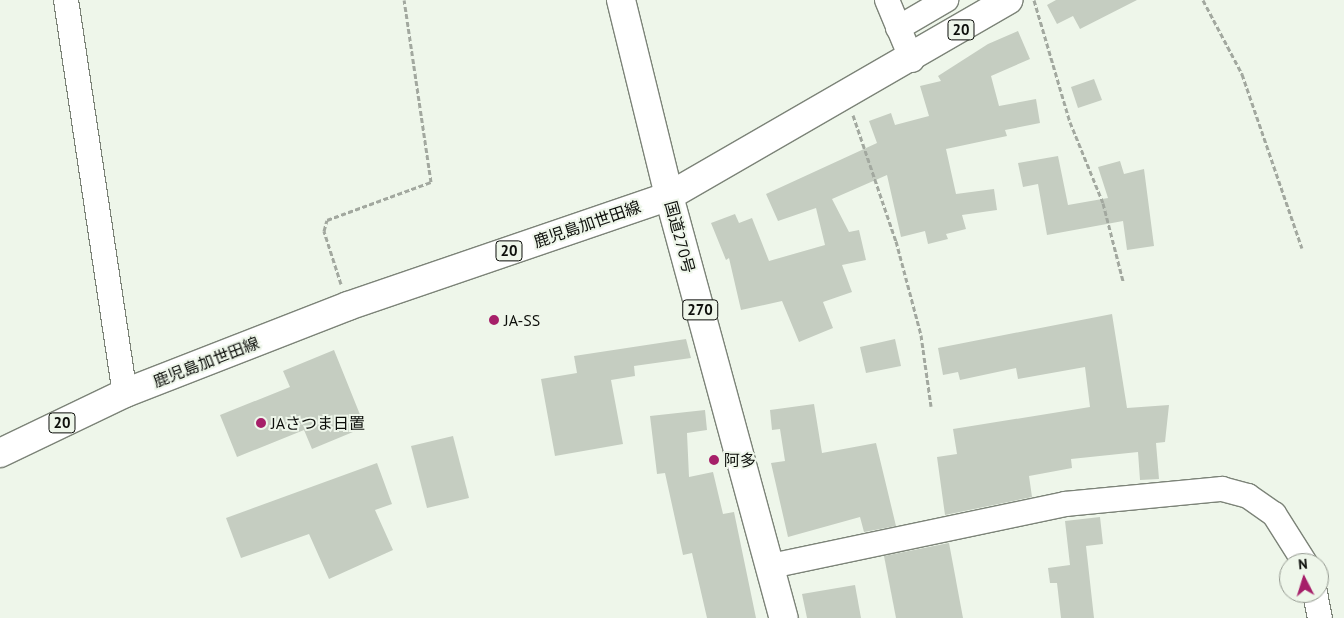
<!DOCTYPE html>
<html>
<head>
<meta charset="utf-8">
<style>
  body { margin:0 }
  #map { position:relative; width:1344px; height:618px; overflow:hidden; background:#eef6ea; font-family:"PT Sans","Noto Sans JP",sans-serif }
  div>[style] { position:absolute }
  .building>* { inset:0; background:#c5cdc1 }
  .path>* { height:3px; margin-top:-1.5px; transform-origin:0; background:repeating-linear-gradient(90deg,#a2a89f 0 5px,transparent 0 7.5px) }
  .roads { filter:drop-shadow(1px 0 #7c8378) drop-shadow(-1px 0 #7c8378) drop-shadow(0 1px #7c8378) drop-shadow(0 -1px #7c8378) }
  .street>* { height:24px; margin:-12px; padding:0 12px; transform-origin:12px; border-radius:12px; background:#fff }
  .primary>* { height:28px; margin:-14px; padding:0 14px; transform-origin:14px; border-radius:14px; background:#fff }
  .highway>* { height:28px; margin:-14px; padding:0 14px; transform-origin:14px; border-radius:14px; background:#fff }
  .dots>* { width:14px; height:14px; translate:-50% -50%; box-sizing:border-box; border:2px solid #eef6ea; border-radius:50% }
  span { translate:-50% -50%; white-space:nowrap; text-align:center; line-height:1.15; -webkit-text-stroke:4px #eef6ea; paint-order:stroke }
  .shield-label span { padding:1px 4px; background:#eef6ea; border:1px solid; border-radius:4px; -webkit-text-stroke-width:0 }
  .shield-label { font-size:15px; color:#0c0e0a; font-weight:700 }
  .street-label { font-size:16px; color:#0c0e0a }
  .poi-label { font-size:16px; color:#0c0e0a }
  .left { translate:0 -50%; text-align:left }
  .north { position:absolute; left:1279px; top:553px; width:50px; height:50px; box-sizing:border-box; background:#eef6ea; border:1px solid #949990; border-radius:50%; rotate:355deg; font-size:14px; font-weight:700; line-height:20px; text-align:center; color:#0c0e0a }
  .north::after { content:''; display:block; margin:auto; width:18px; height:22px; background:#a61f69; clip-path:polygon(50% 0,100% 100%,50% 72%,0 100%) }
</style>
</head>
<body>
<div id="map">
  <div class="building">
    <div style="clip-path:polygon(1056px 0,1137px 0,1080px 29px,1073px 16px,1057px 24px,1047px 5px)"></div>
    <div style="clip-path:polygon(1018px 31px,1030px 59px,991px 76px,999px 106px,1036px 99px,1040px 123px,1005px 130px,1007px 136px,946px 149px,956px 194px,994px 189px,997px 210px,962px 215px,966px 229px,946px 234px,948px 239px,928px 244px,925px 231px,901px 237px,887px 175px,832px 199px,849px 232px,859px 230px,866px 260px,842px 265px,852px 292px,823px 302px,833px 328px,799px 342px,782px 301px,741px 310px,729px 258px,726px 260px,711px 223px,735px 214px,739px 223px,752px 218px,769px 261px,825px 245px,816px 208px,778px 221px,766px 194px,877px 143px,869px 121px,891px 113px,895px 125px,929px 116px,920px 86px,941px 81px,938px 76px,988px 44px)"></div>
    <div style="clip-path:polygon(1094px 79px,1102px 100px,1078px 108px,1071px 87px)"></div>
    <div style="clip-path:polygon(1058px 156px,1068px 205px,1108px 198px,1098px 167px,1120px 161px,1124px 174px,1144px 169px,1154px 246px,1127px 250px,1123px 221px,1047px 235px,1038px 184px,1023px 187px,1018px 163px)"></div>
    <div style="clip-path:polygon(1112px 314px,1127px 408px,1169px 405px,1165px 442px,1156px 443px,1159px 479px,1140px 480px,1138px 452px,1071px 459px,1072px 468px,1029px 476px,1032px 497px,945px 515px,937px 457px,957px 454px,953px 429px,1090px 407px,1085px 367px,1018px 379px,1016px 368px,960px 380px,958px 372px,943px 375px,938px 348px)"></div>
    <div style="clip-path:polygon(686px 339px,691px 358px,634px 366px,635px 376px,611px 380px,623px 444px,555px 456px,541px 379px,577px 373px,574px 356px)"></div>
    <div style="clip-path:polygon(895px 339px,901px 366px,866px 373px,860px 347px)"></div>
    <div style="clip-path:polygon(334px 350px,365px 427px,312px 449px,304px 430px,237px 457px,220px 415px,290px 387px,283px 371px)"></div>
    <div style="clip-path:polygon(814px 404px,822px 453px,876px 443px,896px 526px,864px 532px,860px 517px,788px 537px,771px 463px,785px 461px,780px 429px,772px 430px,770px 410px)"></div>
    <div style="clip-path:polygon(705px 410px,707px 430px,687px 433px,689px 477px,713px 472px,723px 514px,734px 512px,756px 618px,707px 618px,692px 553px,683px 555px,665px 473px,657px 474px,650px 416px)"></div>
    <div style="clip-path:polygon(453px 436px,469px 498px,427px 508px,411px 446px)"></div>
    <div style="clip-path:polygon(377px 463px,392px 504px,375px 510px,393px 550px,329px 579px,309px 534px,241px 558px,226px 518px)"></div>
    <div style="clip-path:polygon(1100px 517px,1103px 544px,1086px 546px,1094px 618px,1061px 618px,1057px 583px,1050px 583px,1048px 568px,1070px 565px,1065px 521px)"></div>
    <div style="clip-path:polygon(949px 543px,963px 618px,896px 618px,884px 556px)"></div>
    <div style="clip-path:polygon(855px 585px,861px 618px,807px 618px,802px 594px)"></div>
  </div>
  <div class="path">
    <div style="left:1034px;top:0;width:127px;rotate:73.6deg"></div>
    <div style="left:1070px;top:122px;width:87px;rotate:67.8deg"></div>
    <div style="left:1103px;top:203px;width:81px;rotate:75.6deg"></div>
    <div style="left:1203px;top:0;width:84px;rotate:62.2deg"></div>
    <div style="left:1242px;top:74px;width:184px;rotate:71deg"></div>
    <div style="left:853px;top:115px;width:133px;rotate:71.2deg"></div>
    <div style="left:896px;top:241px;width:97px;rotate:75.1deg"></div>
    <div style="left:921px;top:335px;width:72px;rotate:82deg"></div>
    <div style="left:341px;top:284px;width:56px;rotate:-107.8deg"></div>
    <div style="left:324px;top:231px;width:11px;rotate:-75deg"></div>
    <div style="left:327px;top:220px;width:111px;rotate:-20.1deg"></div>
    <div style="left:431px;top:182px;width:184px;rotate:-98.4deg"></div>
  </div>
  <div class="roads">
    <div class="street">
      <div style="left:66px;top:0;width:397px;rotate:81.5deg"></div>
      <div style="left:887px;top:0;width:65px;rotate:67.4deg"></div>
      <div style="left:898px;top:28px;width:56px;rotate:-30.3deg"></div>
      <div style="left:771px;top:566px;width:300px;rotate:-11.9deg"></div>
      <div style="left:1065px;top:504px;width:158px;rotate:-5.5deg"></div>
      <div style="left:1222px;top:489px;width:27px;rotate:15deg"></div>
      <div style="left:1248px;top:496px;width:32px;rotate:35deg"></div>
      <div style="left:1274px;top:514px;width:58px;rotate:57.7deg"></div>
      <div style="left:1315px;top:593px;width:25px;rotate:79deg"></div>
    </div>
    <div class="primary">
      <div style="left:0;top:453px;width:139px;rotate:-25.6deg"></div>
      <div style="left:125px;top:393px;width:239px;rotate:-21.3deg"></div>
      <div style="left:348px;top:306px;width:339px;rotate:-18.9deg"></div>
      <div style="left:669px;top:196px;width:392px;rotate:-30deg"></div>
    </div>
    <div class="highway">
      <div style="left:621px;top:0;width:202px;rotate:76.2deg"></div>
      <div style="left:669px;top:196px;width:437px;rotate:74.8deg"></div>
    </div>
  </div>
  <div class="dots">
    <div style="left:494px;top:320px;background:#a61f69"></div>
    <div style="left:261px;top:423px;background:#a61f69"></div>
    <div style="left:714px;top:460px;background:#a61f69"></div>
  </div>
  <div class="shield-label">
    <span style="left:961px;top:30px">20</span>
    <span style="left:509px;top:251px">20</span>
    <span style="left:700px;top:310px">270</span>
    <span style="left:62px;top:423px">20</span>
  </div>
  <div class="street-label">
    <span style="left:587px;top:224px;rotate:-19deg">鹿児島加世田線</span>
    <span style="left:680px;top:237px;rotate:75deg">国道270号</span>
    <span style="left:206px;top:362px;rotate:-21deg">鹿児島加世田線</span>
  </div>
  <div class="poi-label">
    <span class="left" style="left:504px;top:320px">JA-SS</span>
    <span class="left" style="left:271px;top:423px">JAさつま日置</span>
    <span class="left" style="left:724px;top:460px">阿多</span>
  </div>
  <div class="north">N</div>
</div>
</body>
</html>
